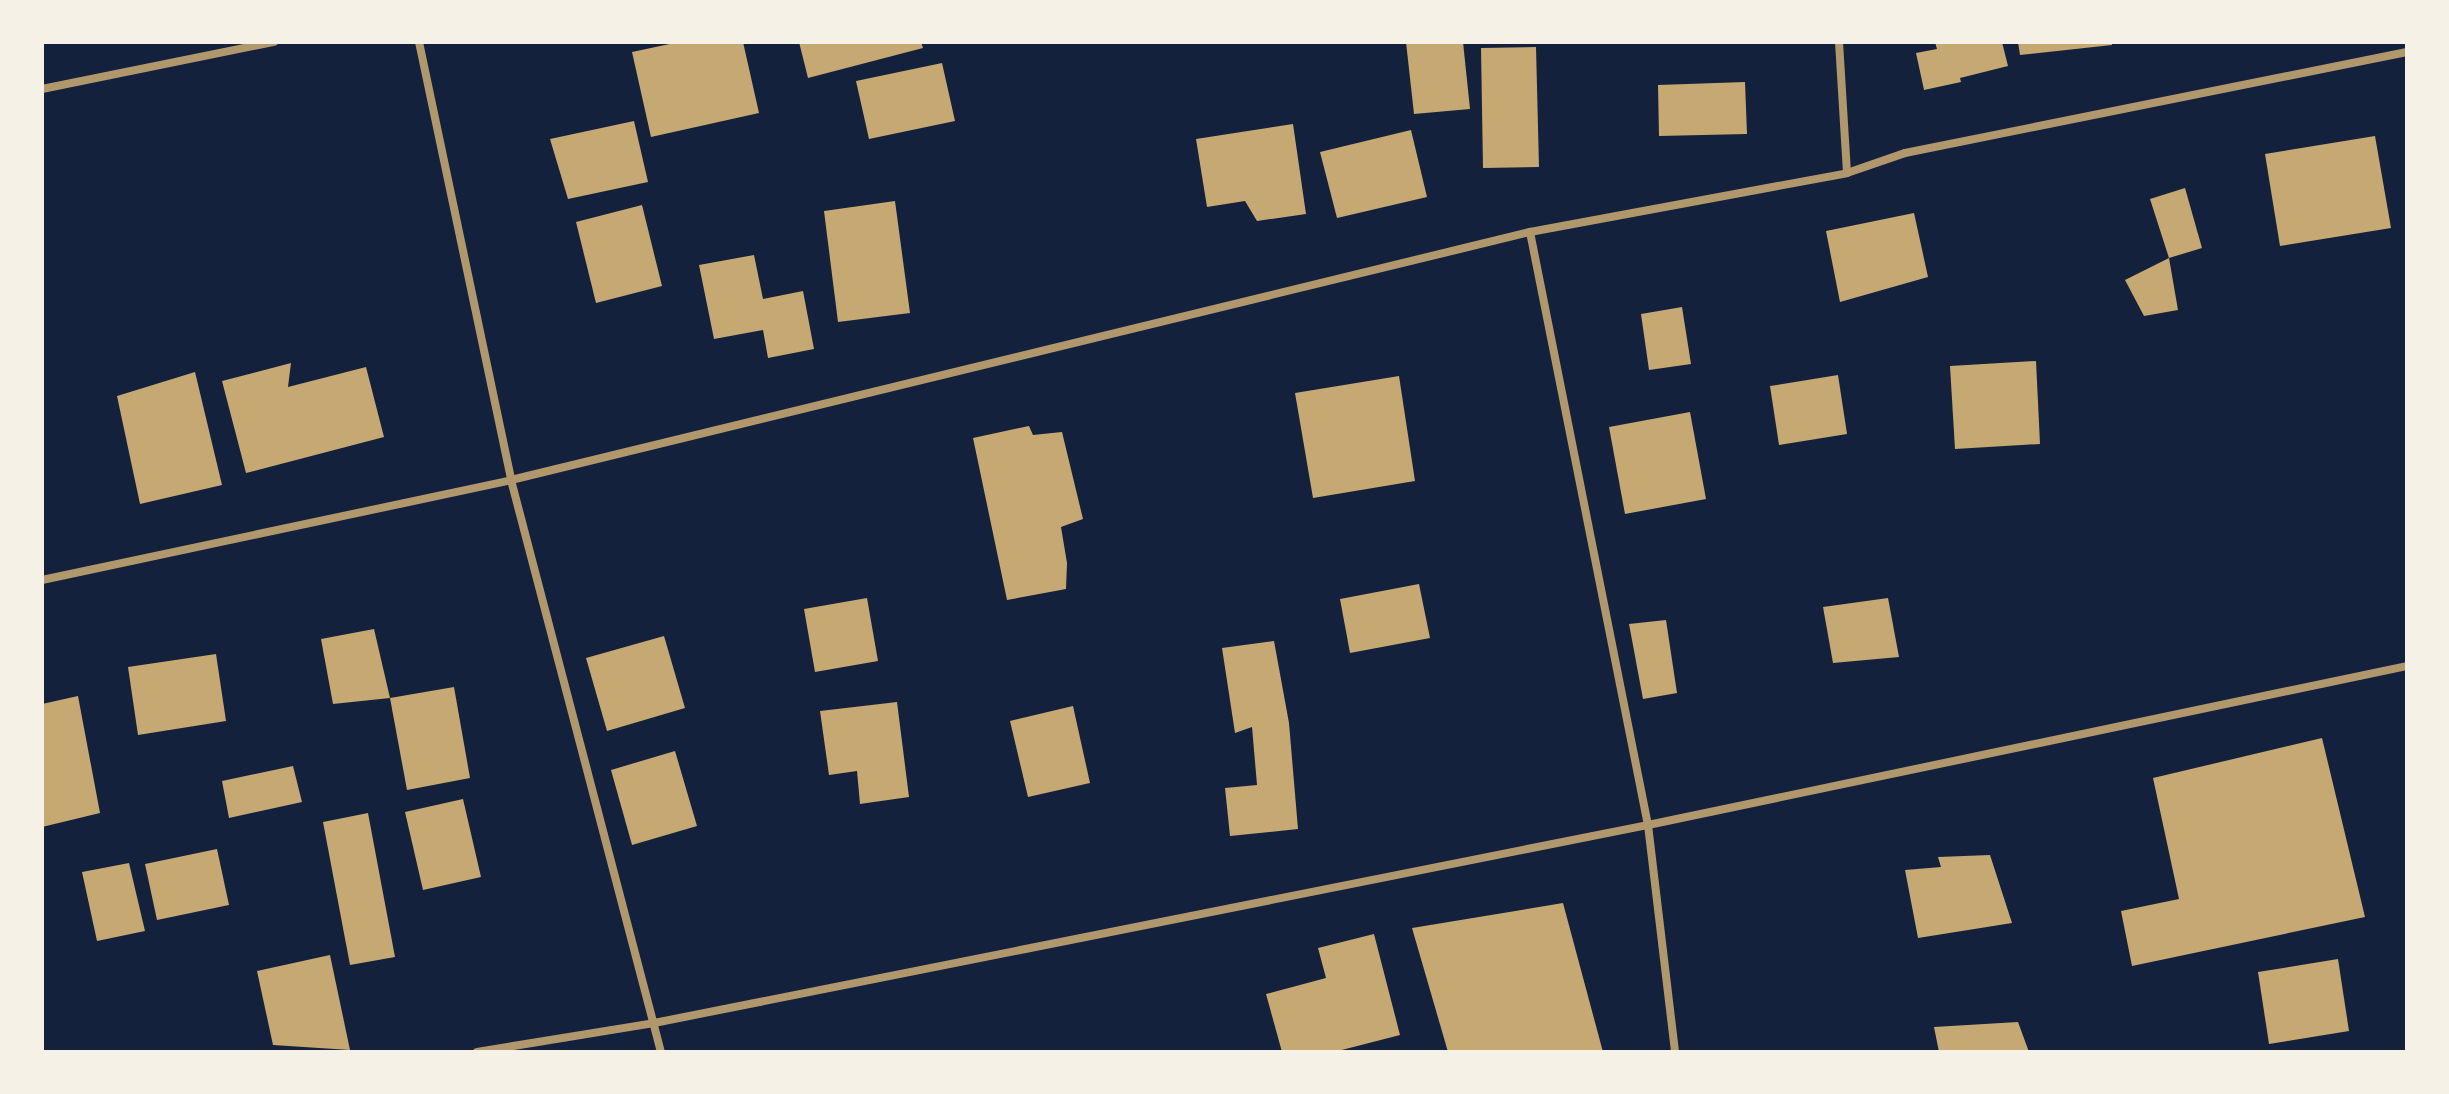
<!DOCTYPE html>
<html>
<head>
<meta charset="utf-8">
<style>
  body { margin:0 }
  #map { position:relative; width:2449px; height:1094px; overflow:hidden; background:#14213d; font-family:"Archivo Narrow",sans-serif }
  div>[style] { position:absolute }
  .building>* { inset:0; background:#c6a872 }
  .minor>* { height:8px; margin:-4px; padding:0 4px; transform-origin:4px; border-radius:4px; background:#b1986c }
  span { translate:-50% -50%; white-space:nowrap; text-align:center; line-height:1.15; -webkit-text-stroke:6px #f6f1e7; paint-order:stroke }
  .frame { position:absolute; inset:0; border:44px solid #f6f1e7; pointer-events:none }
</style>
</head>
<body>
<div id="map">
  <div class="building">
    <div style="clip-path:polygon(679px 42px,743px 42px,759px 113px,651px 137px,632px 52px)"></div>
    <div style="clip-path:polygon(799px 42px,921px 42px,923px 48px,808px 78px)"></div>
    <div style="clip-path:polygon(1406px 42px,1463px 42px,1470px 109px,1414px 114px)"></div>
    <div style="clip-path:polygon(1935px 42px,2002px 42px,2008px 66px,1960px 78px,1961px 82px,1924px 90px,1916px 53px,1937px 49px)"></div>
    <div style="clip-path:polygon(2018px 42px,2112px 42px,2112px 45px,2020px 55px)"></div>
    <div style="clip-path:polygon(1536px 47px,1539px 167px,1483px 168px,1481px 48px)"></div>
    <div style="clip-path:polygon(942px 63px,955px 121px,869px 139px,856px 81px)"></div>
    <div style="clip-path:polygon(1745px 82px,1747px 134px,1659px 136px,1658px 85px)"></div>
    <div style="clip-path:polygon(634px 121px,648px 182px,568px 199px,550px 139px)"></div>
    <div style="clip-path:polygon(1293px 124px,1306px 214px,1257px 221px,1245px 201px,1207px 207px,1196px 139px)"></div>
    <div style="clip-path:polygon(1411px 130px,1427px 197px,1337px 218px,1320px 152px)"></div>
    <div style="clip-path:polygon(2375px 136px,2391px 228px,2280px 246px,2265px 154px)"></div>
    <div style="clip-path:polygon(2185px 188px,2202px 248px,2169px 258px,2150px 199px)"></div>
    <div style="clip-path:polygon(895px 201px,910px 313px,838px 322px,824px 211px)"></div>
    <div style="clip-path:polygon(642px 205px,662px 286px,596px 303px,576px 222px)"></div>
    <div style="clip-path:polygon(1914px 213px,1928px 277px,1840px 302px,1826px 231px)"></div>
    <div style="clip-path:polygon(754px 255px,763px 299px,803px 291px,814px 349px,768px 358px,763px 330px,714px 339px,699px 265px)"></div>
    <div style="clip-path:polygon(2169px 258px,2178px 310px,2144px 316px,2125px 280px)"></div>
    <div style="clip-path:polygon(1682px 307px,1691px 364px,1649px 370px,1641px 314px)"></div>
    <div style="clip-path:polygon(2036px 361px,2040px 444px,1955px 449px,1950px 366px)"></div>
    <div style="clip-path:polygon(291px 363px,288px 387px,366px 367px,384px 437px,246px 473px,222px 381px)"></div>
    <div style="clip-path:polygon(195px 372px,222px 485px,140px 504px,117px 396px)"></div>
    <div style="clip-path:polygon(1838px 375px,1847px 434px,1779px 445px,1770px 386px)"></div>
    <div style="clip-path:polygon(1399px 376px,1415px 481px,1313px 498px,1295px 393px)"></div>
    <div style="clip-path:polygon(1690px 412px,1706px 499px,1625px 514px,1609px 427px)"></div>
    <div style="clip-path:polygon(1029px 426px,1033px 435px,1062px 432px,1083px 519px,1061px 527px,1067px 563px,1066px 589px,1007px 600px,973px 438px)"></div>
    <div style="clip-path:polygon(1419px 584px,1430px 638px,1350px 653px,1340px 599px)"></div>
    <div style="clip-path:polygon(867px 598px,878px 661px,815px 672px,804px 609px)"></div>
    <div style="clip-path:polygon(1888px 598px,1899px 657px,1833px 663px,1823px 607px)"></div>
    <div style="clip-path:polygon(1666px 620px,1677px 693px,1643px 699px,1629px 624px)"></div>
    <div style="clip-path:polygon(374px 629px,390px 698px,333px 704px,321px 639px)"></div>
    <div style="clip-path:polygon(664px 636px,685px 708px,607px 731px,586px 658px)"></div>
    <div style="clip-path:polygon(1274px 641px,1289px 723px,1298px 829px,1230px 836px,1225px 788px,1257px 785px,1252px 727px,1235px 733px,1222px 648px)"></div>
    <div style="clip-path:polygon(216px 654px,226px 721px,138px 735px,128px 667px)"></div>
    <div style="clip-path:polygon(454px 687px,470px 778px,407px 790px,390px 698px)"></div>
    <div style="clip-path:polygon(78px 696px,100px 813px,42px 827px,42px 704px)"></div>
    <div style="clip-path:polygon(897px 702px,909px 797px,860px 804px,857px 771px,829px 775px,820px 711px)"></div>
    <div style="clip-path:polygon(1073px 706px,1090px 783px,1028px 797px,1010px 721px)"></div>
    <div style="clip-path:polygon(2322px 738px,2365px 917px,2132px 966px,2121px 911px,2179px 899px,2153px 778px)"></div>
    <div style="clip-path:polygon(675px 751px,697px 826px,632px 845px,611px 770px)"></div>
    <div style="clip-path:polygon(293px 766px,302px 802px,229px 818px,222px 781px)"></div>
    <div style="clip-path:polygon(463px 799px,481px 877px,423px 890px,405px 812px)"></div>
    <div style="clip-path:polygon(368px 813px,395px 957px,350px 965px,323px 822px)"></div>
    <div style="clip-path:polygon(217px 849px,229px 905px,157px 920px,145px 864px)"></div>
    <div style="clip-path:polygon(1990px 855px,2012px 923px,1918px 938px,1905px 870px,1941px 867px,1938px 857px)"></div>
    <div style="clip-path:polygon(129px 863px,145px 931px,97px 941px,82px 872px)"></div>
    <div style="clip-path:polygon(1563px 903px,1603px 1052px,1448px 1052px,1412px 928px)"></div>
    <div style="clip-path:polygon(1374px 934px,1400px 1035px,1334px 1052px,1282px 1052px,1266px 994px,1326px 978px,1318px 948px)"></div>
    <div style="clip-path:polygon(330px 955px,350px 1050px,273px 1045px,257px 971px)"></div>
    <div style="clip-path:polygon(2338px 959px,2349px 1031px,2269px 1044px,2258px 972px)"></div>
    <div style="clip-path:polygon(2018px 1022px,2029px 1052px,1939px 1052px,1934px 1027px)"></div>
  </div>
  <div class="minor">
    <div style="left:419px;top:42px;width:448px;rotate:78.1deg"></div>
    <div style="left:511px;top:480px;width:591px;rotate:75.31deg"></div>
    <div style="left:1839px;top:42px;width:131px;rotate:86.5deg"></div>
    <div style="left:42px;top:89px;width:237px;rotate:-11.5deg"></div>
    <div style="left:1530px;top:232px;width:605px;rotate:78.75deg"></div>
    <div style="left:1648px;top:825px;width:229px;rotate:83.2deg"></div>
    <div style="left:42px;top:580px;width:480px;rotate:-12deg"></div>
    <div style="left:511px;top:480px;width:1049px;rotate:-13.68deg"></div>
    <div style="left:1530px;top:232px;width:322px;rotate:-10.5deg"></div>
    <div style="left:1847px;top:173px;width:61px;rotate:-19deg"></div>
    <div style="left:1905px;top:153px;width:512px;rotate:-11.38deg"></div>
    <div style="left:477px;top:1052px;width:179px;rotate:-9.3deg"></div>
    <div style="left:654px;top:1023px;width:1014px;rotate:-11.27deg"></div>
    <div style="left:1648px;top:825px;width:775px;rotate:-11.83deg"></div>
  </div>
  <div class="frame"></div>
</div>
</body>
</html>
